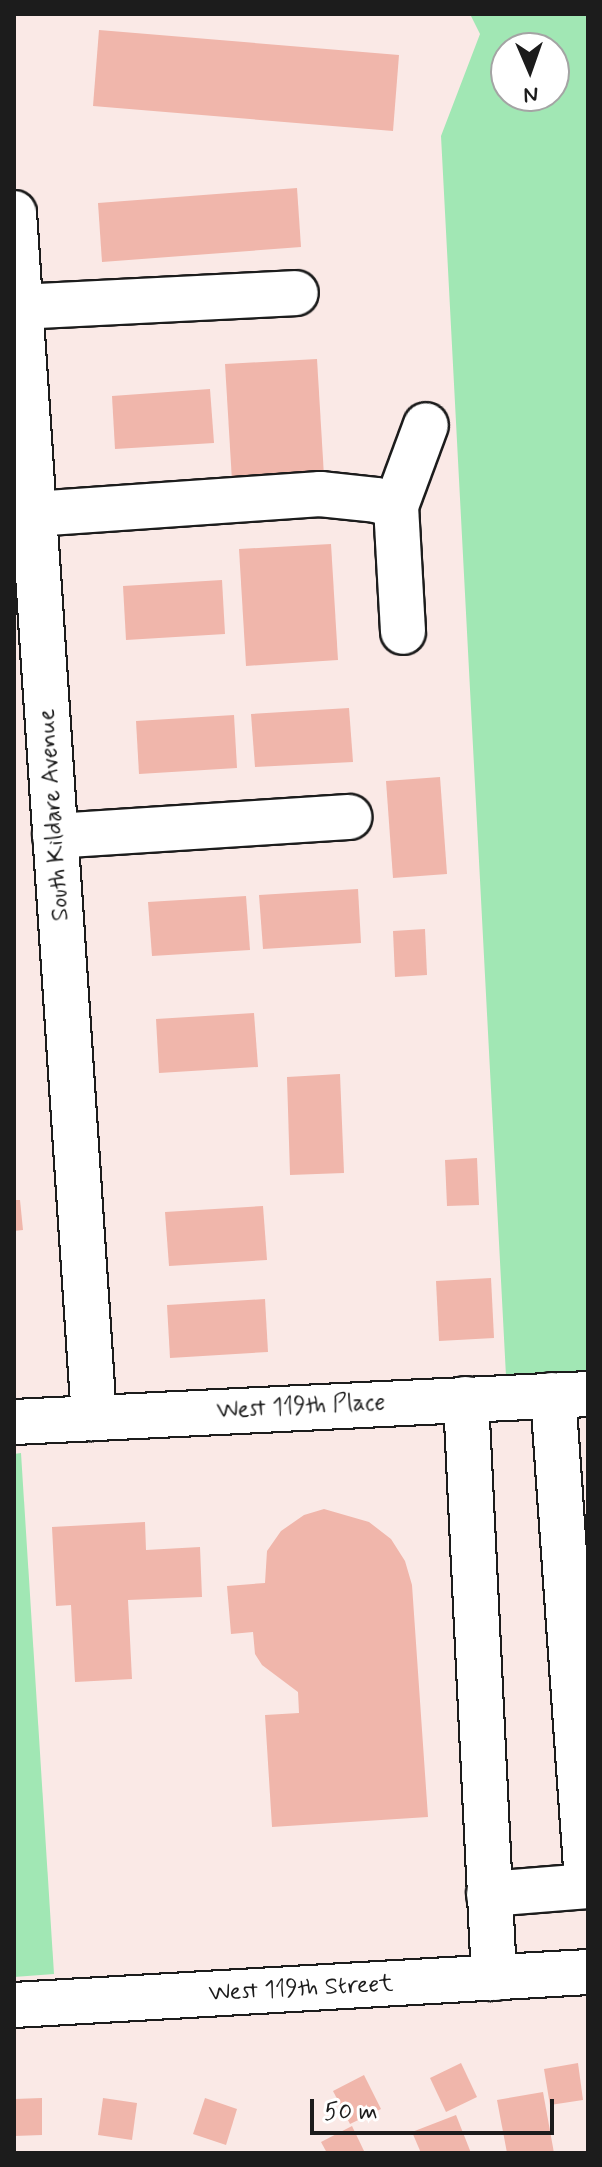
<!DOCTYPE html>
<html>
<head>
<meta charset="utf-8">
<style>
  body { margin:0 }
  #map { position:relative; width:602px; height:2167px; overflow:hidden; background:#fae9e6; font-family:Mynerve,sans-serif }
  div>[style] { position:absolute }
  .green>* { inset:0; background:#a1e7b4 }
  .building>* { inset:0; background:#f0b6ab }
  .roads { filter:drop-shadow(2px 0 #1c1c1c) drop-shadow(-2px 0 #1c1c1c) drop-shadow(0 2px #1c1c1c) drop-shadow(0 -2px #1c1c1c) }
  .minor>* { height:44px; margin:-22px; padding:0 22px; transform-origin:22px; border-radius:22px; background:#fff }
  span { translate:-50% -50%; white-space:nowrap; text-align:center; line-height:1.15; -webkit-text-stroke:7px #fff; paint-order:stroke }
  .street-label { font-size:24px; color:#1c1c1c }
  .frame { position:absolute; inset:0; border:16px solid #1c1c1c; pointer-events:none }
  .north { position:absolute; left:490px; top:32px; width:80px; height:80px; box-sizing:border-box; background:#fff; border:2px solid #a4a4a4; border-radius:50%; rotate:178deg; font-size:22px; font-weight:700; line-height:32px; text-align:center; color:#1c1c1c }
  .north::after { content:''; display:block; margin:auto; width:28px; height:36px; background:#1c1c1c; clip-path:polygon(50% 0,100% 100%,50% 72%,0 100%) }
  .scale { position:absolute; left:310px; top:2099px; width:244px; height:36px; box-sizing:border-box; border:4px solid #1c1c1c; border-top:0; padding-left:10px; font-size:24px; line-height:28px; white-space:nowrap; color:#1c1c1c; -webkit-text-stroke:6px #fff; paint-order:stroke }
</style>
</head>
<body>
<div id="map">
  <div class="green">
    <div style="clip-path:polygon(evenodd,470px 14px,588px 14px,588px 1372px,506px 1376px,441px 136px,480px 34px,470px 14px,506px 48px,554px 48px,554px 96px,506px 96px,506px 48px)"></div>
    <div style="clip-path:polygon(21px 1453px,54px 1974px,14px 1977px,14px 1454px)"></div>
  </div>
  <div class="building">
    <div style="clip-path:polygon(99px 30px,399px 55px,393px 131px,93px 106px)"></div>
    <div style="clip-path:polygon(297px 188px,301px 247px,102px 262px,98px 203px)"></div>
    <div style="clip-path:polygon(317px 359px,324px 476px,232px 481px,225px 364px)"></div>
    <div style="clip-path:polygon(210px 389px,214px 443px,115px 449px,112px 396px)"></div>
    <div style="clip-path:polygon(331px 544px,338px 660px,246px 666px,239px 549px)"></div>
    <div style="clip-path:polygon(222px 580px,225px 634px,126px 640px,123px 586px)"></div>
    <div style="clip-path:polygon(349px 708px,353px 762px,255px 767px,251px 714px)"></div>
    <div style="clip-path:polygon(234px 715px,237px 768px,139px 774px,136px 721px)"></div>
    <div style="clip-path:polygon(440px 777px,447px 874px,393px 878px,386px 781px)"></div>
    <div style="clip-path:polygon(358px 889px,361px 943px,263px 949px,259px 895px)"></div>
    <div style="clip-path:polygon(246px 896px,250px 950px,152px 956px,148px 902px)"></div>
    <div style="clip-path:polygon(425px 929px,427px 975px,395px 977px,393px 931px)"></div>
    <div style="clip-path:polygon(254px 1013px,258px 1067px,159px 1073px,156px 1019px)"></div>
    <div style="clip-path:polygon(340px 1074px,344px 1173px,290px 1175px,287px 1077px)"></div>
    <div style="clip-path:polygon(477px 1158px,479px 1205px,447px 1206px,445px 1160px)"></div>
    <div style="clip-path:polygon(14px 1200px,20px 1200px,23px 1230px,14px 1231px)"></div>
    <div style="clip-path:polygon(263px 1206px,267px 1260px,169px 1266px,165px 1212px)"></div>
    <div style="clip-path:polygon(491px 1278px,494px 1338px,439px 1341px,436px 1281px)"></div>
    <div style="clip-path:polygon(265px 1299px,268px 1352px,170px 1358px,167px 1305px)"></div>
    <div style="clip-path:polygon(324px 1509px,369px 1522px,391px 1539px,405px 1561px,412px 1585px,428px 1817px,272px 1827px,265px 1715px,299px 1713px,298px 1692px,262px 1665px,255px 1654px,253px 1632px,231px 1634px,227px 1586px,265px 1583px,267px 1551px,281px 1531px,304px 1515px)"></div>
    <div style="clip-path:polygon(145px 1522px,146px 1550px,200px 1547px,202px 1597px,128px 1600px,132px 1679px,75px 1682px,71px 1605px,56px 1606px,52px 1527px)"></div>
    <div style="clip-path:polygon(461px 2063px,477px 2097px,446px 2112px,430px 2078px)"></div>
    <div style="clip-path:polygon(578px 2063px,583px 2100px,550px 2105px,544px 2069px)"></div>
    <div style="clip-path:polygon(364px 2075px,381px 2109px,350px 2124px,333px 2091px)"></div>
    <div style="clip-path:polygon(543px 2092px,554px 2153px,507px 2153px,497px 2100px)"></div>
    <div style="clip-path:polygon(42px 2098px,42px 2135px,14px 2136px,14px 2099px)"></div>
    <div style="clip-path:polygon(103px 2098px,137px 2103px,132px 2140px,98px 2135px)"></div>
    <div style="clip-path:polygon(205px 2098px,237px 2109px,226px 2145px,193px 2134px)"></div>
    <div style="clip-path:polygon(456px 2115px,471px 2153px,421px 2153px,412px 2132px)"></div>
    <div style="clip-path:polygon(352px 2126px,365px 2153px,327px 2153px,321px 2142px)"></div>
  </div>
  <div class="roads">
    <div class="minor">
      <div style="left:14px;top:213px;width:1208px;rotate:86.2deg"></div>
      <div style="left:20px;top:307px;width:276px;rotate:-2.9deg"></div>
      <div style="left:396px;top:506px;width:86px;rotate:-69.7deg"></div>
      <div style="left:34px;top:514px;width:287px;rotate:-4deg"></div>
      <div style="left:320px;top:494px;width:56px;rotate:6.1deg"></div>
      <div style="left:376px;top:500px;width:21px;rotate:17deg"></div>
      <div style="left:396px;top:506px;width:126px;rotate:86.8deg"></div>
      <div style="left:55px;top:836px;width:295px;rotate:-3.7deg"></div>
      <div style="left:553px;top:1395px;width:492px;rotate:86deg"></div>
      <div style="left:466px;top:1399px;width:580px;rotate:87.23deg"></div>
      <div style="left:14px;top:1422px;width:575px;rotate:-2.79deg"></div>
      <div style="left:489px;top:1894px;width:99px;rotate:-4.6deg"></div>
      <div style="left:14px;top:2005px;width:575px;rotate:-3.29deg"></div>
    </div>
  </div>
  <div class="street-label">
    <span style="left:54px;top:815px;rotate:-94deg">South Kildare Avenue</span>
    <span style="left:301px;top:1407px;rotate:-3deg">West 119th Place</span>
    <span style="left:301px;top:1989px;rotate:-3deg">West 119th Street</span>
  </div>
  <div class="frame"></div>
  <div class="north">N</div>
  <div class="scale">50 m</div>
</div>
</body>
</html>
